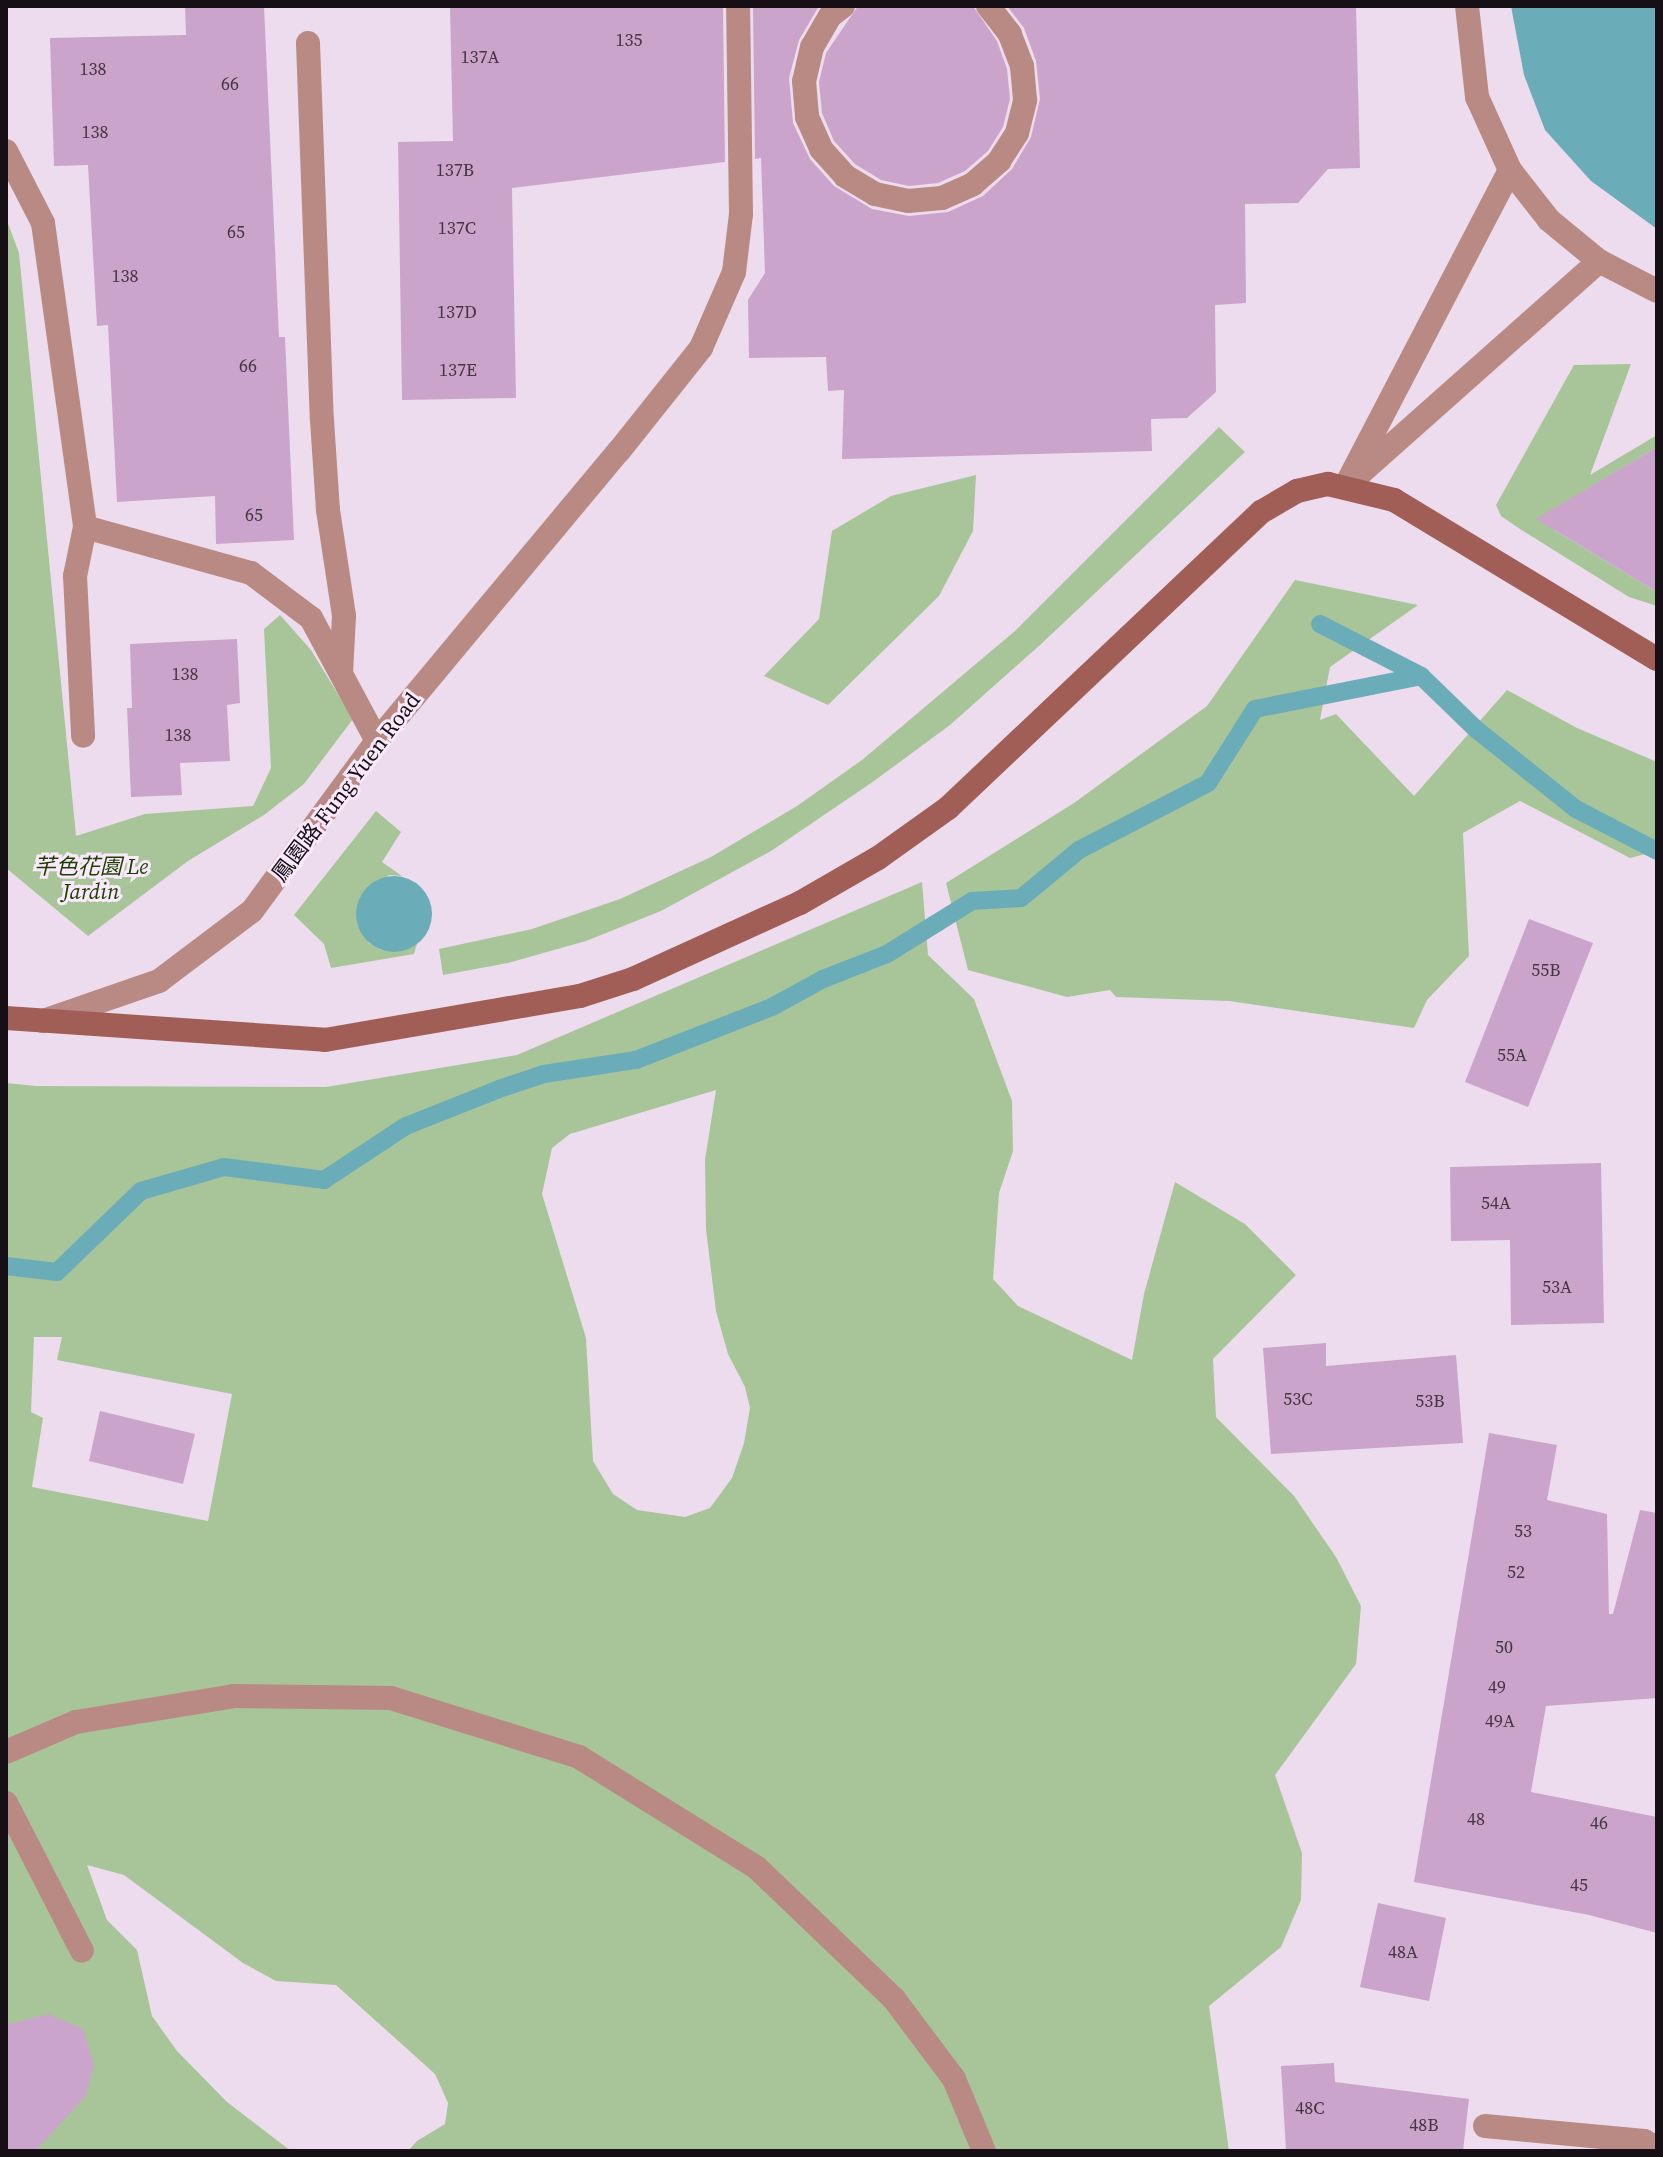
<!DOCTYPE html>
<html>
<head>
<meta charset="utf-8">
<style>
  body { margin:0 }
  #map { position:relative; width:1663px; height:2157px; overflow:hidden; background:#eddced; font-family:"Source Serif 4","Noto Sans TC",serif }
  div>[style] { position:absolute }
  .green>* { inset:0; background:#a8c599 }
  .water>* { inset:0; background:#6bacb9 }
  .round { border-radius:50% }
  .stream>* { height:18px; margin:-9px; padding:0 9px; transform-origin:9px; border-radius:9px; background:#6bacb9 }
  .building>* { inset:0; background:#cba4cb }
  .lane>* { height:24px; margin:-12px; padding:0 12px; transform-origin:12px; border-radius:12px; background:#b88a83 }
  .street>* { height:24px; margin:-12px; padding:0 12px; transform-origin:12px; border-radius:12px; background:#b88a83 }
  .secondary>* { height:24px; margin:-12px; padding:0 12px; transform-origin:12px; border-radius:12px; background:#a05e56 }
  span { translate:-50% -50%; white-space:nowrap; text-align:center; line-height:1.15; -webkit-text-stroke:6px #fae9fa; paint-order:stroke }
  .number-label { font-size:18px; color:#433543 }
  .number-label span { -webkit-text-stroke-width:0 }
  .street-label { font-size:22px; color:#161016 }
  .park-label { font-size:22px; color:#1b3e00; font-style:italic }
  .frame { position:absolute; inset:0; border:8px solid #161016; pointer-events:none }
</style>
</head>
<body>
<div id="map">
  <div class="green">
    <div style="clip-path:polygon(6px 218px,19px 253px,76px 836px,145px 814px,253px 806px,271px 768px,264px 629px,280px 615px,311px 650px,353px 719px,304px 784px,264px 815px,188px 861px,88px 936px,6px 868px)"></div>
    <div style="clip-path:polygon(1631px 364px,1590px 475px,1657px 435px,1657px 447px,1564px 503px,1550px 522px,1554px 530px,1657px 592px,1657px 606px,1629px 597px,1523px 531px,1501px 516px,1496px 505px,1574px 365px)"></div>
    <div style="clip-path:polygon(1219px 427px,1245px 452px,1040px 645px,950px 725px,874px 781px,771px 851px,661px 911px,586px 941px,508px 963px,443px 975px,439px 949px,532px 929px,620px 899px,711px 857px,797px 806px,862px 760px,1015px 631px)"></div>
    <div style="clip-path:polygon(976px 475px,973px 531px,939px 596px,828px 705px,764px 676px,819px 619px,832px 531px,891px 496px)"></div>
    <div style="clip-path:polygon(1295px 580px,1418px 605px,1330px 667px,1320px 720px,1336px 714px,1414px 796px,1507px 690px,1577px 728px,1657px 762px,1657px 851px,1630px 858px,1520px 801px,1463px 833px,1469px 956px,1427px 1000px,1414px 1028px,1229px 1001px,1116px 997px,1110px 990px,1067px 997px,968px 970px,946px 883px,1074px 803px,1207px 706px)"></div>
    <div style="clip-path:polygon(376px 811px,401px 832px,382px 862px,402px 876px,389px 875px,360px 897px,357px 922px,369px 943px,381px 950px,405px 950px,417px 944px,414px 954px,331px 968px,324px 944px,294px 915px)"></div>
    <div style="clip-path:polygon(evenodd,922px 882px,928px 955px,974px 999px,1012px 1101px,1013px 1151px,999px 1193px,993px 1279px,1018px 1306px,1132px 1360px,1144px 1294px,1175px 1182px,1245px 1224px,1296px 1275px,1213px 1359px,1216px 1417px,1294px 1496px,1336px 1557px,1361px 1606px,1356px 1664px,1275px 1775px,1302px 1853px,1301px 1900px,1281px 1947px,1209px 2006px,1229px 2151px,408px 2151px,417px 2141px,445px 2124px,448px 2103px,435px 2074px,336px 1985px,276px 1981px,243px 1963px,124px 1875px,87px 1865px,107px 1920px,137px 1950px,152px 2016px,177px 2051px,227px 2102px,291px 2151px,6px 2151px,6px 1083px,36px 1086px,326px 1087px,517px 1055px,922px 882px,716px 1090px,705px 1160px,706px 1229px,716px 1311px,728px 1354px,745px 1387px,750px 1408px,744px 1443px,732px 1478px,710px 1508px,685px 1517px,637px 1510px,613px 1494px,593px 1461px,586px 1338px,542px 1194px,552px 1148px,570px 1134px,716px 1090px,922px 882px,34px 1337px,62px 1337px,57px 1360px,232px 1394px,208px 1521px,32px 1487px,43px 1418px,31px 1412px,34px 1337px)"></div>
  </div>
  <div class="water">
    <div style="clip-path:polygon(1511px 6px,1657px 6px,1657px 229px,1591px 181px,1545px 130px,1524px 75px)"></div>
    <div class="round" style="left:356px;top:876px;width:76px;height:76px"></div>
  </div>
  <div class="stream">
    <div style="left:1320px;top:624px;width:114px;rotate:27.2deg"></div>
    <div style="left:1421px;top:676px;width:78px;rotate:44deg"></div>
    <div style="left:1477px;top:730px;width:127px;rotate:38.6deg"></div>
    <div style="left:1576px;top:809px;width:91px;rotate:27.4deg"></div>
    <div style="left:6px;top:1266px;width:51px;rotate:6.7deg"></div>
    <div style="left:57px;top:1272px;width:117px;rotate:-44deg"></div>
    <div style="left:141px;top:1191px;width:86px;rotate:-16.1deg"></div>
    <div style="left:224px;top:1167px;width:101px;rotate:7.4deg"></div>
    <div style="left:324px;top:1180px;width:98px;rotate:-33.4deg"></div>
    <div style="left:406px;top:1126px;width:100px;rotate:-21.7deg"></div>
    <div style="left:499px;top:1089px;width:47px;rotate:-18.4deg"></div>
    <div style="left:544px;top:1074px;width:93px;rotate:-8.7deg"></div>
    <div style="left:636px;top:1060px;width:146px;rotate:-21.3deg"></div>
    <div style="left:772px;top:1007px;width:58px;rotate:-28.8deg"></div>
    <div style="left:823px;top:979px;width:69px;rotate:-21.3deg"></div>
    <div style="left:887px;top:954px;width:100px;rotate:-31.9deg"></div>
    <div style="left:972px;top:901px;width:49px;rotate:-3.5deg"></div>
    <div style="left:1021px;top:898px;width:75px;rotate:-39.6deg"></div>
    <div style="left:1079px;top:850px;width:145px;rotate:-27.4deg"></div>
    <div style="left:1208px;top:783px;width:88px;rotate:-57.6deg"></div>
    <div style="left:1255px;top:709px;width:169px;rotate:-11.2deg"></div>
  </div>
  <div class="building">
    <div style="clip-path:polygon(185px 6px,264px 6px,279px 337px,285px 337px,294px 540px,216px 544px,215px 496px,117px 502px,108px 325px,97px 326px,88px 165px,54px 166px,50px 38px,186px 35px)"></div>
    <div style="clip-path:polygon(450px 6px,723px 6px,725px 162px,512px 188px,516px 398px,402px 400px,398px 142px,453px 141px)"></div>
    <div style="clip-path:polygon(753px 6px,819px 6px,799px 40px,789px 78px,793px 123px,810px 159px,834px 186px,872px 209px,909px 216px,948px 212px,983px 196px,1012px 169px,1031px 137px,1040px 99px,1036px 61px,1024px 28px,1007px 6px,1356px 6px,1360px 168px,1328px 169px,1298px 203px,1245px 204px,1246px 303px,1215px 305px,1216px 392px,1187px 418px,1151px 419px,1152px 451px,842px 459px,844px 390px,828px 391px,826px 357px,749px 358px,748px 300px,765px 273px,761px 158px,755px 159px)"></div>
    <div style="clip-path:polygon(858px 6px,973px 6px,997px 41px,1007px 69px,1010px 99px,1003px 127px,988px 151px,965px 171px,938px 183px,909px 186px,881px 180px,855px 164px,834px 141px,822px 113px,819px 82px,826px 53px)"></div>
    <div style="clip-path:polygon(1657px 447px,1657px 592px,1536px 519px)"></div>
    <div style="clip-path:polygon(237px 639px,240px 703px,227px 705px,230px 761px,180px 763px,182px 795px,131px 797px,127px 708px,132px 708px,130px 644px)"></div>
    <div style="clip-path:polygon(1529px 919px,1593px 943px,1528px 1107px,1465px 1082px)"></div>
    <div style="clip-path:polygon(1601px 1163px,1604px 1323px,1511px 1325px,1510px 1240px,1451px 1241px,1450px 1167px)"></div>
    <div style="clip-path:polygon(1326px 1343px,1326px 1366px,1456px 1355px,1463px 1443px,1271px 1454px,1263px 1348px)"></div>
    <div style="clip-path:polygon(100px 1411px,195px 1434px,183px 1484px,89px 1461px)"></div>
    <div style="clip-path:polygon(1489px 1433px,1557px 1445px,1547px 1500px,1607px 1514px,1609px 1614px,1613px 1614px,1640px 1510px,1657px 1513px,1657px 1698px,1546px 1706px,1531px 1792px,1657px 1817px,1657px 1933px,1589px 1915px,1414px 1882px)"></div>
    <div style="clip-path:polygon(1378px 1903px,1446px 1918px,1429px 2001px,1360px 1987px)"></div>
    <div style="clip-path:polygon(48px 2014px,83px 2029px,94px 2065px,85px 2097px,35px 2151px,6px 2151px,6px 2025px)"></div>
    <div style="clip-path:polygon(1334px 2063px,1335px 2082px,1469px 2099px,1463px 2151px,1286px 2151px,1281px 2066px)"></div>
  </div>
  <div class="lane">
    <div style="left:843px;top:6px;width:16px;rotate:142deg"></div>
    <div style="left:830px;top:16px;width:36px;rotate:120deg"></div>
    <div style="left:812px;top:47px;width:35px;rotate:103deg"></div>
    <div style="left:804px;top:81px;width:36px;rotate:85deg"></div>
    <div style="left:807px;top:117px;width:35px;rotate:66deg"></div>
    <div style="left:821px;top:149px;width:36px;rotate:48deg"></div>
    <div style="left:845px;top:176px;width:35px;rotate:31deg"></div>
    <div style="left:875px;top:194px;width:34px;rotate:12deg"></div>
    <div style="left:908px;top:201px;width:34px;rotate:-5deg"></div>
    <div style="left:942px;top:198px;width:34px;rotate:-24deg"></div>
    <div style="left:973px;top:184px;width:35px;rotate:-41deg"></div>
    <div style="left:999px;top:161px;width:33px;rotate:-57deg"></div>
    <div style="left:1017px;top:133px;width:34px;rotate:-76deg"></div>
    <div style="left:1025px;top:100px;width:34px;rotate:-95deg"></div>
    <div style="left:1022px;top:66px;width:34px;rotate:-111deg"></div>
    <div style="left:1010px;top:34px;width:36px;rotate:-128deg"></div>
    <div style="left:1467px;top:6px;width:92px;rotate:83.7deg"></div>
    <div style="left:1477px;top:97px;width:80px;rotate:65.7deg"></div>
    <div style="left:1510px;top:170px;width:63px;rotate:52deg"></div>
    <div style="left:1549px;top:220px;width:65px;rotate:39.4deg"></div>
    <div style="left:1599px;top:261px;width:65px;rotate:27.3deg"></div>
    <div style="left:308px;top:43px;width:377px;rotate:87.9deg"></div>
    <div style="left:322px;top:420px;width:90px;rotate:86.2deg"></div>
    <div style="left:328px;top:510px;width:107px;rotate:81.4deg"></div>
    <div style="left:344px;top:616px;width:57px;rotate:93deg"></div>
    <div style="left:6px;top:151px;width:81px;rotate:62.8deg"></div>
    <div style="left:43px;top:223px;width:307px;rotate:82.1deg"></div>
    <div style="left:85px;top:527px;width:50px;rotate:101.5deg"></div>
    <div style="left:75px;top:576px;width:160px;rotate:87.1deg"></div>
    <div style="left:619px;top:451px;width:132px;rotate:-51.5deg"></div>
    <div style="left:701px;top:348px;width:83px;rotate:-66.5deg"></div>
    <div style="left:734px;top:272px;width:58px;rotate:-83.1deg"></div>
    <div style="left:741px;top:214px;width:208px;rotate:-90.8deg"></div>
    <div style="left:1356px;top:477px;width:325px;rotate:-41.6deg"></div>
    <div style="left:1345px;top:487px;width:357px;rotate:-62.5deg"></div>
    <div style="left:85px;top:527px;width:172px;rotate:15.5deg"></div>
    <div style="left:251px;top:573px;width:75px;rotate:36.9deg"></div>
    <div style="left:311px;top:618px;width:140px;rotate:61.8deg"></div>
    <div style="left:6px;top:1752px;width:76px;rotate:-23.2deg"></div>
    <div style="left:76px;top:1722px;width:160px;rotate:-9.3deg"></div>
    <div style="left:234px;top:1696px;width:157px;rotate:0.7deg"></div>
    <div style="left:391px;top:1698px;width:197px;rotate:17.4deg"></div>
    <div style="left:579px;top:1757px;width:208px;rotate:31.9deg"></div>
    <div style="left:756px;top:1867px;width:191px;rotate:43.7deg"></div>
    <div style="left:894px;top:1999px;width:100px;rotate:53.1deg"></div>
    <div style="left:954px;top:2079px;width:78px;rotate:67.4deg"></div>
    <div style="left:6px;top:1803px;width:166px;rotate:62.8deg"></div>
  </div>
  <div class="street">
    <div style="left:43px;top:1021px;width:123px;rotate:-19deg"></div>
    <div style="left:159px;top:981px;width:116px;rotate:-37deg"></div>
    <div style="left:252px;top:911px;width:211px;rotate:-53.7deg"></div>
    <div style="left:377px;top:741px;width:378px;rotate:-50.2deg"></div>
    <div style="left:1485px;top:2126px;width:160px;rotate:5.4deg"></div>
    <div style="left:1644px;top:2141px;width:15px;rotate:28deg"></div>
  </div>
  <div class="secondary">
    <div style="left:6px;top:1018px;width:320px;rotate:3.9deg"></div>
    <div style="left:325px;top:1040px;width:259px;rotate:-9.8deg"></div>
    <div style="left:580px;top:996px;width:56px;rotate:-17.8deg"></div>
    <div style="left:633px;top:979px;width:183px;rotate:-24.5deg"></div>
    <div style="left:800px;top:903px;width:90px;rotate:-30deg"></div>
    <div style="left:878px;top:858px;width:86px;rotate:-35.5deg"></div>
    <div style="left:948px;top:808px;width:431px;rotate:-43.4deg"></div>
    <div style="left:1261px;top:512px;width:42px;rotate:-30.3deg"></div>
    <div style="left:1297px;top:491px;width:32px;rotate:-13deg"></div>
    <div style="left:1328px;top:484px;width:68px;rotate:13.6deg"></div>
    <div style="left:1394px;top:500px;width:307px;rotate:31.2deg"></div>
  </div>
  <div class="number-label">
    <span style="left:629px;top:40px">135</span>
    <span style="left:480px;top:57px">137A</span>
    <span style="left:93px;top:69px">138</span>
    <span style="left:230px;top:84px">66</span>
    <span style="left:95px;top:132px">138</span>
    <span style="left:455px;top:170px">137B</span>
    <span style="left:457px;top:228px">137C</span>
    <span style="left:236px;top:232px">65</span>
    <span style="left:125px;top:276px">138</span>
    <span style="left:457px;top:312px">137D</span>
    <span style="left:248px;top:366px">66</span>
    <span style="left:458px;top:370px">137E</span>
    <span style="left:254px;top:515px">65</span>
    <span style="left:185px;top:674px">138</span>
    <span style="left:178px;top:735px">138</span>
    <span style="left:1546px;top:970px">55B</span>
    <span style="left:1512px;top:1055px">55A</span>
    <span style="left:1496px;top:1203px">54A</span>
    <span style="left:1557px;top:1287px">53A</span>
    <span style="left:1298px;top:1399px">53C</span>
    <span style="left:1430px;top:1401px">53B</span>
    <span style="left:1523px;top:1531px">53</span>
    <span style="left:1516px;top:1572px">52</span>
    <span style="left:1504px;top:1647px">50</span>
    <span style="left:1497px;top:1687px">49</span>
    <span style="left:1500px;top:1721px">49A</span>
    <span style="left:1476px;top:1819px">48</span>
    <span style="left:1599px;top:1823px">46</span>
    <span style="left:1579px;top:1885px">45</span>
    <span style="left:1403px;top:1952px">48A</span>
    <span style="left:1310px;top:2108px">48C</span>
    <span style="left:1424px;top:2125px">48B</span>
  </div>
  <div class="street-label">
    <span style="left:346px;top:787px;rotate:-53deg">鳳園路 Fung Yuen Road</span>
  </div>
  <div class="park-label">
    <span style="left:91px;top:879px">芊色花園 Le<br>Jardin</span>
  </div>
  <div class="frame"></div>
</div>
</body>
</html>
